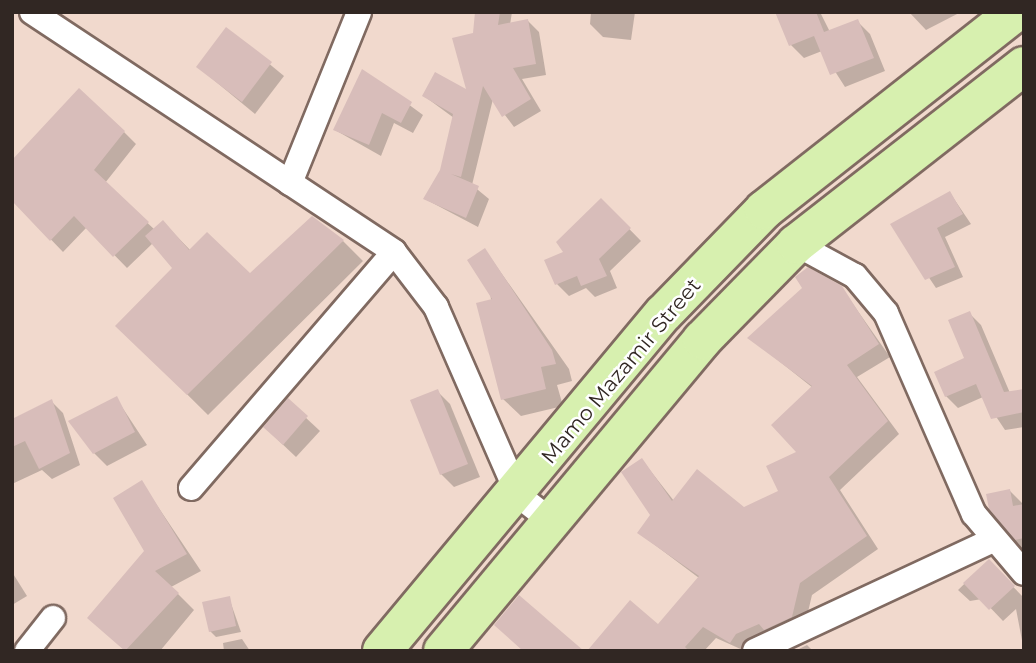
<!DOCTYPE html>
<html>
<head>
<meta charset="utf-8">
<style>
  body { margin:0 }
  #map { position:relative; width:1036px; height:663px; overflow:hidden; background:#f1d9cd; font-family:Montserrat,sans-serif }
  div>[style] { position:absolute }
  .shadow>* { inset:0; background:#0003 }
  .building>* { inset:0; background:#d8bdba }
  .roads { filter:drop-shadow(2px 0 #806a61) drop-shadow(-2px 0 #806a61) drop-shadow(0 2px #806a61) drop-shadow(0 -2px #806a61) }
  .street>* { height:24px; margin:-12px; padding:0 12px; transform-origin:12px; border-radius:12px; background:#fff }
  .primary>* { height:38px; margin:-19px; padding:0 19px; transform-origin:19px; border-radius:19px; background:#d7f0af }
  span { translate:-50% -50%; white-space:nowrap; text-align:center; line-height:1.15; -webkit-text-stroke:5px #fff; paint-order:stroke }
  .street-label { font-size:21px; color:#312723 }
  .frame { position:absolute; inset:0; border:14px solid #312723; pointer-events:none }
</style>
</head>
<body>
<div id="map">
  <div class="shadow">
    <div style="clip-path:polygon(476px 12px,512px 12px,510px 25px,528px 21px,539px 32px,546px 75px,522px 79px,541px 111px,514px 127px,493px 99px,472px 185px,489px 199px,478px 227px,425px 199px,442px 170px,454px 118px,424px 96px,468px 92px)"></div>
    <div style="clip-path:polygon(591px 12px,635px 12px,631px 40px,603px 37px,590px 24px)"></div>
    <div style="clip-path:polygon(792px 12px,820px 12px,830px 32px,857px 21px,870px 34px,885px 71px,845px 87px,822px 51px,804px 58px,791px 45px,779px 18px)"></div>
    <div style="clip-path:polygon(909px 12px,961px 12px,926px 30px)"></div>
    <div style="clip-path:polygon(227px 29px,284px 76px,255px 114px,198px 67px)"></div>
    <div style="clip-path:polygon(363px 71px,423px 115px,413px 133px,394px 123px,381px 156px,335px 130px)"></div>
    <div style="clip-path:polygon(124px 132px,136px 144px,105px 183px,155px 230px,163px 222px,191px 251px,250px 276px,343px 241px,363px 261px,208px 415px,118px 326px,174px 268px,153px 243px,127px 268px,87px 227px,63px 252px,12px 199px)"></div>
    <div style="clip-path:polygon(950px 193px,971px 224px,945px 237px,963px 277px,936px 288px,893px 224px)"></div>
    <div style="clip-path:polygon(601px 200px,641px 241px,610px 271px,617px 288px,595px 297px,586px 288px,569px 296px,557px 284px,566px 252px)"></div>
    <div style="clip-path:polygon(485px 250px,569px 369px,572px 381px,557px 385px,563px 406px,521px 416px,503px 399px)"></div>
    <div style="clip-path:polygon(841px 287px,890px 357px,857px 377px,899px 434px,840px 490px,878px 549px,812px 595px,804px 629px,745px 651px,716px 638px,704px 651px,590px 651px,658px 627px,699px 578px,639px 533px,652px 515px,642px 460px,674px 501px,744px 509px,780px 491px,799px 452px,813px 388px,750px 338px)"></div>
    <div style="clip-path:polygon(969px 313px,981px 325px,1010px 393px,1024px 391px,1024px 427px,1005px 430px,983px 397px,958px 408px,946px 396px,966px 359px)"></div>
    <div style="clip-path:polygon(437px 391px,450px 404px,480px 477px,454px 487px,441px 474px)"></div>
    <div style="clip-path:polygon(116px 398px,147px 445px,107px 466px,94px 453px)"></div>
    <div style="clip-path:polygon(288px 401px,320px 431px,296px 457px,278px 440px)"></div>
    <div style="clip-path:polygon(52px 402px,63px 413px,80px 465px,52px 479px,42px 470px,12px 484px,12px 424px)"></div>
    <div style="clip-path:polygon(142px 483px,201px 571px,171px 587px,194px 610px,160px 651px,125px 651px,146px 551px)"></div>
    <div style="clip-path:polygon(1010px 491px,1024px 505px,1024px 552px,990px 508px)"></div>
    <div style="clip-path:polygon(988px 561px,1024px 598px,1024px 651px,1016px 609px,1003px 621px,982px 599px,970px 601px,958px 590px)"></div>
    <div style="clip-path:polygon(12px 572px,27px 596px,12px 605px)"></div>
    <div style="clip-path:polygon(229px 598px,241px 632px,216px 637px,210px 631px)"></div>
    <div style="clip-path:polygon(242px 639px,250px 651px,224px 651px,223px 643px)"></div>
    <div style="clip-path:polygon(807px 645px,813px 651px,795px 651px)"></div>
  </div>
  <div class="building">
    <div style="clip-path:polygon(475px 12px,500px 12px,498px 25px,528px 19px,536px 64px,513px 68px,531px 99px,502px 117px,483px 86px,461px 177px,451px 174px,479px 186px,466px 218px,423px 199px,440px 170px,453px 114px,422px 96px,435px 72px,466px 89px,452px 38px,473px 33px)"></div>
    <div style="clip-path:polygon(775px 12px,816px 12px,824px 32px,858px 19px,874px 58px,830px 75px,814px 36px,789px 46px)"></div>
    <div style="clip-path:polygon(226px 27px,272px 62px,242px 102px,196px 67px)"></div>
    <div style="clip-path:polygon(362px 69px,412px 102px,401px 123px,382px 113px,369px 145px,333px 130px)"></div>
    <div style="clip-path:polygon(79px 88px,125px 131px,94px 170px,149px 222px,113px 257px,74px 216px,50px 241px,12px 201px,12px 160px)"></div>
    <div style="clip-path:polygon(950px 191px,963px 214px,937px 228px,955px 267px,925px 280px,890px 224px)"></div>
    <div style="clip-path:polygon(601px 198px,631px 228px,599px 259px,607px 276px,581px 286px,577px 276px,555px 285px,544px 260px,563px 252px,556px 242px)"></div>
    <div style="clip-path:polygon(312px 216px,344px 240px,187px 395px,115px 326px,172px 268px,145px 236px,163px 220px,189px 250px,207px 232px,250px 273px)"></div>
    <div style="clip-path:polygon(485px 248px,552px 350px,556px 364px,541px 367px,546px 389px,501px 400px,476px 303px,492px 299px,467px 260px)"></div>
    <div style="clip-path:polygon(808px 267px,842px 286px,879px 344px,847px 365px,888px 421px,829px 477px,867px 536px,800px 583px,792px 617px,764px 630px,759px 624px,736px 634px,730px 643px,703px 627px,685px 647px,689px 651px,587px 651px,630px 600px,658px 624px,699px 576px,637px 533px,650px 515px,621px 472px,642px 458px,672px 501px,697px 469px,744px 507px,778px 491px,766px 466px,796px 452px,771px 425px,812px 386px,747px 338px,802px 288px,795px 277px)"></div>
    <div style="clip-path:polygon(970px 311px,1004px 392px,1024px 389px,1024px 412px,991px 419px,976px 384px,945px 397px,934px 372px,964px 358px,948px 320px)"></div>
    <div style="clip-path:polygon(438px 389px,468px 464px,440px 475px,410px 400px)"></div>
    <div style="clip-path:polygon(117px 396px,135px 432px,93px 454px,68px 421px)"></div>
    <div style="clip-path:polygon(288px 398px,308px 416px,283px 445px,263px 427px)"></div>
    <div style="clip-path:polygon(52px 399px,70px 453px,39px 469px,25px 441px,12px 447px,12px 419px)"></div>
    <div style="clip-path:polygon(142px 480px,187px 554px,155px 571px,179px 593px,125px 651px,87px 618px,144px 551px,113px 498px)"></div>
    <div style="clip-path:polygon(1010px 489px,1013px 506px,1024px 504px,1024px 538px,1015px 540px,989px 509px,986px 494px)"></div>
    <div style="clip-path:polygon(989px 559px,1015px 586px,989px 610px,963px 583px)"></div>
    <div style="clip-path:polygon(519px 595px,584px 651px,523px 651px,494px 625px)"></div>
    <div style="clip-path:polygon(230px 596px,236px 626px,209px 632px,202px 602px)"></div>
  </div>
  <div class="roads">
    <div class="street">
      <div style="left:32px;top:12px;width:434px;rotate:33.5deg"></div>
      <div style="left:394px;top:252px;width:69px;rotate:52.6deg"></div>
      <div style="left:436px;top:307px;width:205px;rotate:66.4deg"></div>
      <div style="left:518px;top:495px;width:42px;rotate:38.2deg"></div>
      <div style="left:290px;top:183px;width:184px;rotate:-68deg"></div>
      <div style="left:796px;top:244px;width:67px;rotate:28.5deg"></div>
      <div style="left:855px;top:276px;width:48px;rotate:50deg"></div>
      <div style="left:886px;top:313px;width:219px;rotate:66.4deg"></div>
      <div style="left:974px;top:514px;width:77px;rotate:49.7deg"></div>
      <div style="left:191px;top:488px;width:311px;rotate:-49.3deg"></div>
      <div style="left:27px;top:651px;width:42px;rotate:-51.8deg"></div>
      <div style="left:755px;top:651px;width:260px;rotate:-25deg"></div>
    </div>
    <div class="primary">
      <div style="left:382px;top:651px;width:440px;rotate:-50.2deg"></div>
      <div style="left:664px;top:313px;width:144px;rotate:-45.8deg"></div>
      <div style="left:764px;top:210px;width:320px;rotate:-38.2deg"></div>
      <div style="left:443px;top:651px;width:405px;rotate:-50.2deg"></div>
      <div style="left:702px;top:340px;width:134px;rotate:-45.6deg"></div>
      <div style="left:796px;top:244px;width:289px;rotate:-38deg"></div>
    </div>
  </div>
  <div class="street-label">
    <span style="left:621px;top:371px;rotate:-50deg">Mamo Mazamir Street</span>
  </div>
  <div class="frame"></div>
</div>
</body>
</html>
